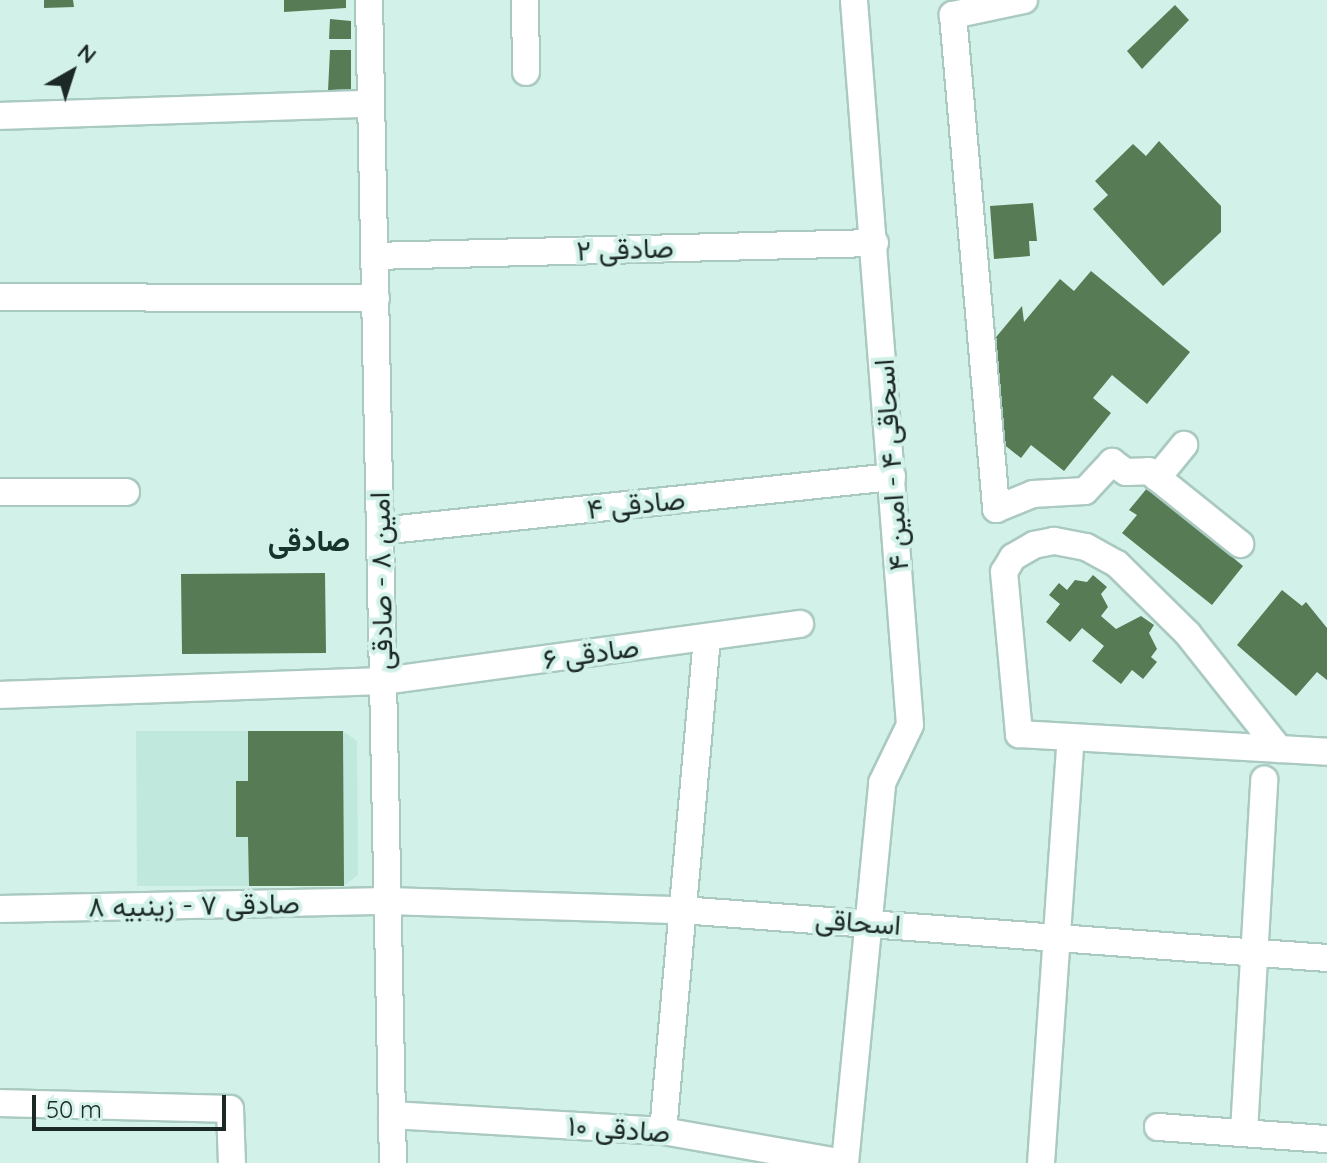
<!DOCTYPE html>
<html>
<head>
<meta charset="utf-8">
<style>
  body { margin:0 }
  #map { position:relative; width:1327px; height:1163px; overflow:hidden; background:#d2f2e9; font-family:Quicksand,Vazirmatn,sans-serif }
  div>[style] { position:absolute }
  .built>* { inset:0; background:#c0e8dd }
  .building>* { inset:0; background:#577b54 }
  .roads { filter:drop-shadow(2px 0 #aac9c1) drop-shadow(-2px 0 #aac9c1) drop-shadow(0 2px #aac9c1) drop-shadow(0 -2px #aac9c1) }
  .minor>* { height:26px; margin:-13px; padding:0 13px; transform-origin:13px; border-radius:13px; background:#fff }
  span { translate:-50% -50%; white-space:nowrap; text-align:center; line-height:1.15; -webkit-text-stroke:8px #d2f2e9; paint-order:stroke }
  .street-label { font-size:28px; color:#1c2825 }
  .neighbourhood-label { font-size:30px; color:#18332c; font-weight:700 }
  .north { position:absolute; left:32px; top:32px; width:80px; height:80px; -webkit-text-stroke:6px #d2f2e9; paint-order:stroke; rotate:39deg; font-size:22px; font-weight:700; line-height:32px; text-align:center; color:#1c2825 }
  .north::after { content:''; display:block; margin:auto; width:28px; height:36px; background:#1c2825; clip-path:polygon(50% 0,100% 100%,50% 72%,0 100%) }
  .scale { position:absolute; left:32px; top:1095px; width:194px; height:36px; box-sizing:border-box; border:4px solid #1c2825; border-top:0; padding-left:10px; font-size:24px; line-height:28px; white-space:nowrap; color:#1c2825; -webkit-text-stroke:6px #d2f2e9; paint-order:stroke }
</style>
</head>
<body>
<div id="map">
  <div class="built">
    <div style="clip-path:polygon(136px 731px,343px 731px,357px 741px,358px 875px,344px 886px,137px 886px)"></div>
  </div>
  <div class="building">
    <div style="clip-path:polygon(44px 0,73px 0,74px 7px,44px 8px)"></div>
    <div style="clip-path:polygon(284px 0,346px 0,346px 8px,284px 12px)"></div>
    <div style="clip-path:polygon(1175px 5px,1189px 20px,1142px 69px,1127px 51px)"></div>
    <div style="clip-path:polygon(330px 19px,351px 21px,351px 39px,329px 39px)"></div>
    <div style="clip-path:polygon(330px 50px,351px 50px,351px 91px,328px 91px)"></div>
    <div style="clip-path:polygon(1159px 141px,1221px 206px,1221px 232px,1163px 286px,1093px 209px,1108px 195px,1095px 181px,1133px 144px,1146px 156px)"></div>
    <div style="clip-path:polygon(1033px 203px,1037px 241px,1029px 241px,1030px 256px,994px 259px,990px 206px)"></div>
    <div style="clip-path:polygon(1091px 271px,1190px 352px,1147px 404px,1112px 375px,1093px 398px,1111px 413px,1064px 471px,1031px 445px,1021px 458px,1002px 443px,992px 342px,1022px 306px,1024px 322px,1060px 279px,1074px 291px)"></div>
    <div style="clip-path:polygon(1148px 487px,1243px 566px,1212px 605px,1122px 533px,1137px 515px,1129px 510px)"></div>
    <div style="clip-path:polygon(325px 573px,326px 653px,182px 654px,181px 574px)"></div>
    <div style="clip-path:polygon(1093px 575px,1107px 587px,1101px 594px,1108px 607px,1101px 616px,1116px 629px,1141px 616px,1154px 625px,1149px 633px,1157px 649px,1151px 657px,1157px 662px,1143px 679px,1132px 670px,1121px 684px,1092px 661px,1104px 646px,1082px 628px,1070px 642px,1046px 622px,1060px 604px,1049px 595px,1059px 583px,1067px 590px,1075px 580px,1087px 582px)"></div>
    <div style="clip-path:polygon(1282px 590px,1302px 606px,1306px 602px,1327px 628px,1327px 680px,1317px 672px,1296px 696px,1237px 645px)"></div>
    <div style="clip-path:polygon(248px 731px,343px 731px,344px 886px,249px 886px,248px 837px,236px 837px,236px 781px,248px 781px)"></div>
  </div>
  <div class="roads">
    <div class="minor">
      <div style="left:369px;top:0;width:1163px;rotate:88.82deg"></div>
      <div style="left:525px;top:0;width:72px;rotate:89.2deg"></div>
      <div style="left:1024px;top:0;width:73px;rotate:168.1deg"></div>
      <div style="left:953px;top:15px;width:496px;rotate:85deg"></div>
      <div style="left:996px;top:509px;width:40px;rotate:-22deg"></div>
      <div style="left:1033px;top:494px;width:52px;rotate:-3.3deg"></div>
      <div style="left:1085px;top:491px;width:40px;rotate:-47deg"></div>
      <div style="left:1112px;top:462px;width:17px;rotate:36deg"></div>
      <div style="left:1126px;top:472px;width:23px;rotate:-2deg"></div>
      <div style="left:1149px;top:471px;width:117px;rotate:38.7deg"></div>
      <div style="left:0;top:116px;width:371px;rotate:-1.9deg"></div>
      <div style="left:374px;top:256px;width:501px;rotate:-1.49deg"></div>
      <div style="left:0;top:297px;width:376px;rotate:0.2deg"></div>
      <div style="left:1157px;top:478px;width:43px;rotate:-50.7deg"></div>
      <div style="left:0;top:492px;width:126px"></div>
      <div style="left:380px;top:531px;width:515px;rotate:-6.02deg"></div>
      <div style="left:0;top:695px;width:383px;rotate:-2.1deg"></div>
      <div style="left:383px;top:681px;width:421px;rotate:-7.8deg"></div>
      <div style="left:1279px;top:749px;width:147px;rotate:-128.4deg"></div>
      <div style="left:1188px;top:634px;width:100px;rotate:-135.4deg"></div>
      <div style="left:1117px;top:564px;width:35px;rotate:-151deg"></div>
      <div style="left:1086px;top:547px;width:33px;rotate:-169deg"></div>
      <div style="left:1054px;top:541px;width:20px;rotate:169deg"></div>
      <div style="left:1034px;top:545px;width:24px;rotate:150deg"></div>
      <div style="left:1013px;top:557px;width:17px;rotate:121deg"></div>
      <div style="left:1004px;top:572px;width:163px;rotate:84.7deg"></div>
      <div style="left:1019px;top:734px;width:309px;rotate:3.3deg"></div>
      <div style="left:0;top:909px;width:388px;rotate:-1.2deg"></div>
      <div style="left:388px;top:901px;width:293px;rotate:1.8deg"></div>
      <div style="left:681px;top:910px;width:648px;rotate:4.25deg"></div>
      <div style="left:0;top:1103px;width:230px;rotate:1.5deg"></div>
      <div style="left:230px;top:1109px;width:54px;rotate:87.9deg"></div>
      <div style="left:392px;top:1115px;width:271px;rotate:3.4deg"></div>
      <div style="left:663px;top:1131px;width:184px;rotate:10deg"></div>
      <div style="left:1158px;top:1127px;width:169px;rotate:4.1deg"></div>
      <div style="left:663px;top:1131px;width:496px;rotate:-84.9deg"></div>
      <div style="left:1244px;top:1132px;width:353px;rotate:-86.7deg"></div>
      <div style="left:845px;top:1163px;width:382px;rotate:-84.4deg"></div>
      <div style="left:882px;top:783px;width:64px;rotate:-64.2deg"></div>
      <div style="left:910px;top:725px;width:727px;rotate:-94.42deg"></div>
      <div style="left:1041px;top:1163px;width:427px;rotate:-86deg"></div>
    </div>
  </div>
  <div class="street-label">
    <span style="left:625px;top:249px;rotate:-2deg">صادقی ۲</span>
    <span style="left:891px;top:465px;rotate:-94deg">اسحاقی ۴ - امین ۴</span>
    <span style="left:636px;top:504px;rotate:-6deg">صادقی ۴</span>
    <span style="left:381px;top:581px;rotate:-91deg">امین ۸ - صادقی</span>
    <span style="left:591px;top:653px;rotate:-8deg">صادقی ۶</span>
    <span style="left:194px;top:905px;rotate:-1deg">صادقی ۷ - زینبیه ۸</span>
    <span style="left:858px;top:922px;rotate:4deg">اسحاقی</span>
    <span style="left:619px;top:1129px;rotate:4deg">صادقی ۱۰</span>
  </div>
  <div class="neighbourhood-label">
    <span style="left:309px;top:540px">صادقی</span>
  </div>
  <div class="north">N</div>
  <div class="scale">50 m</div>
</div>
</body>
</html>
